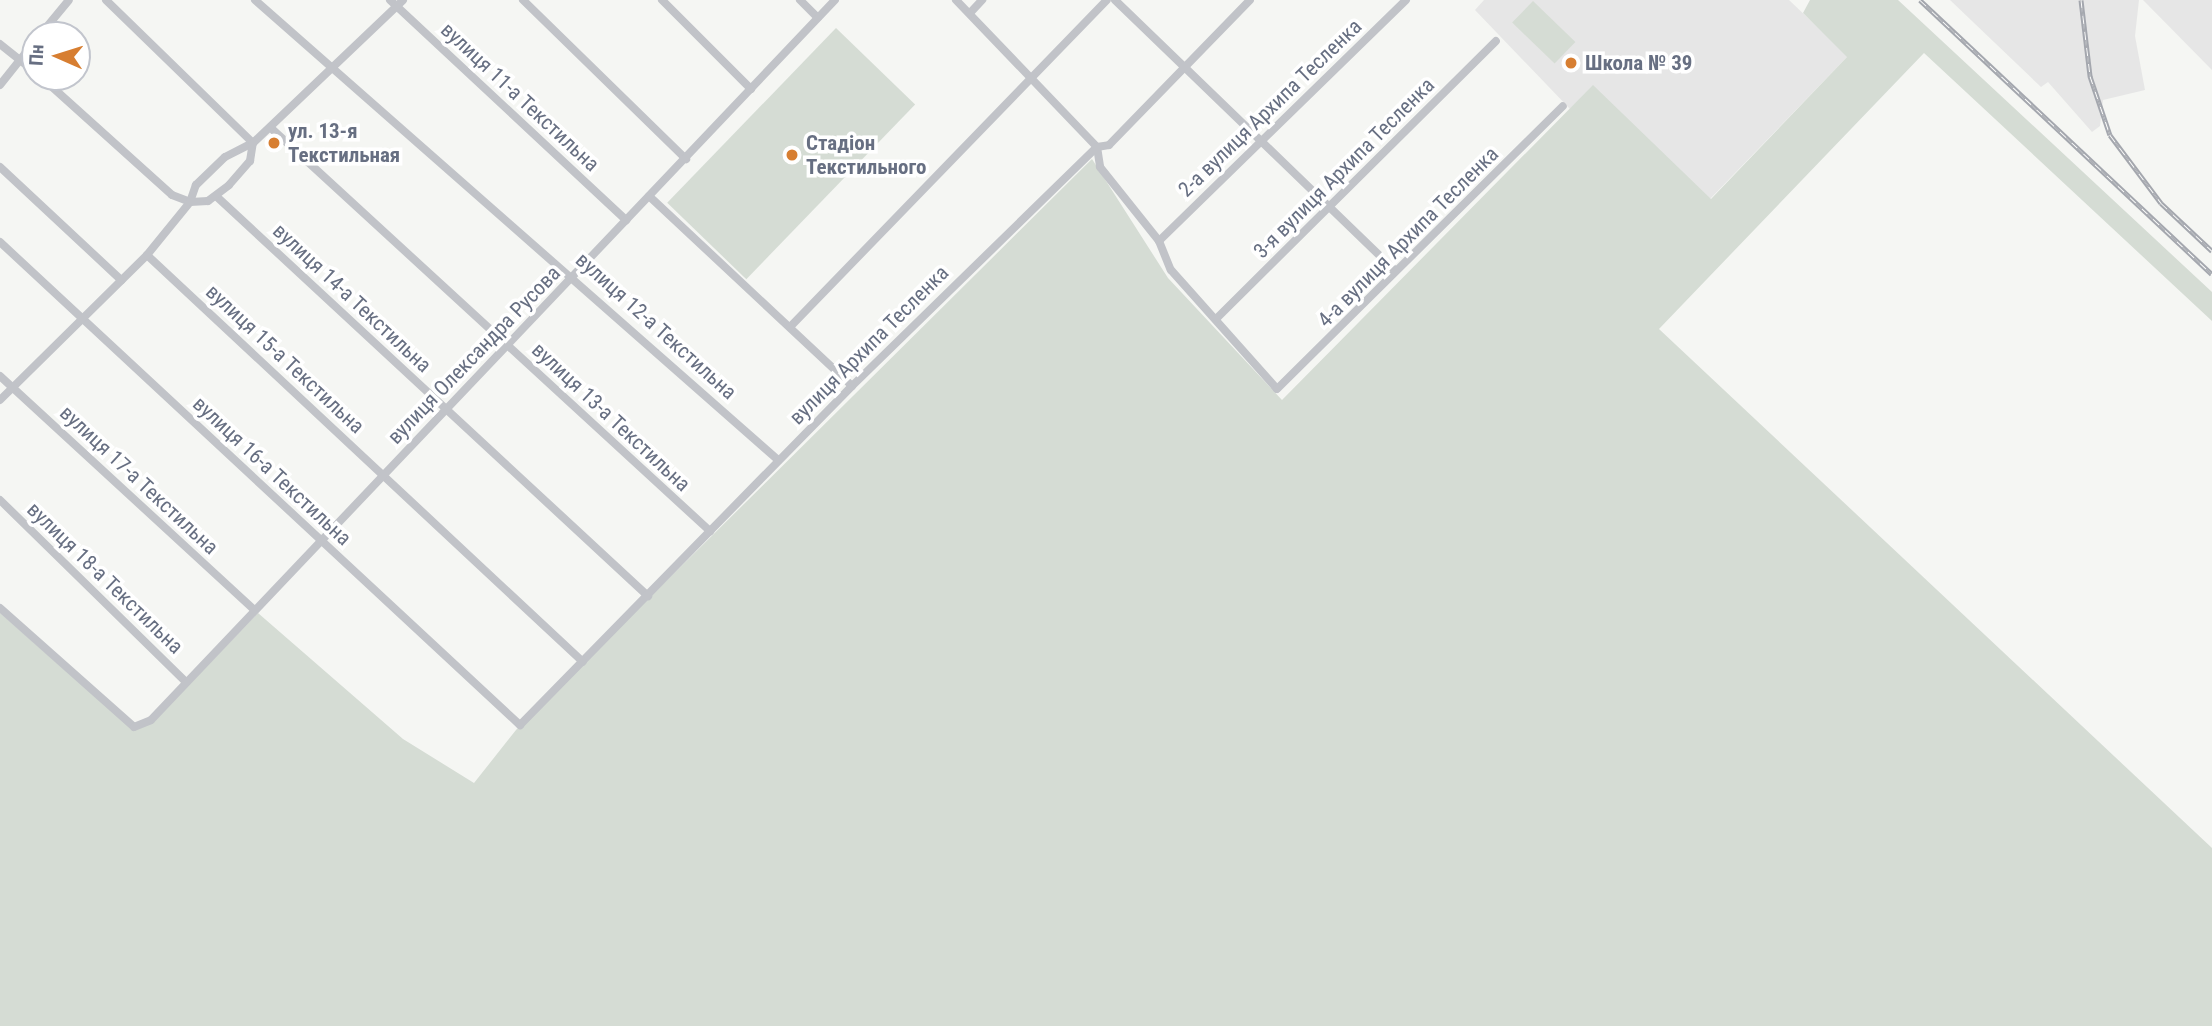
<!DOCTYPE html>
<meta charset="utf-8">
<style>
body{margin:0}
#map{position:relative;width:2212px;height:1026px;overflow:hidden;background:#f5f6f3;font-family:"Roboto Condensed",sans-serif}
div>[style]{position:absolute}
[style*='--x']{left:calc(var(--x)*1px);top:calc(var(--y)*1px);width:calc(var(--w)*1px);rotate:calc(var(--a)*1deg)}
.built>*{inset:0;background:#e6e6e6}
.green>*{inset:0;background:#d5dcd4;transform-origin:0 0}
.street>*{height:8px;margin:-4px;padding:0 4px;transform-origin:4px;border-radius:4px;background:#c1c3c8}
.rail>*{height:5px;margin-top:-2.5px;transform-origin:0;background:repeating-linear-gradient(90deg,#fff 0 8px,#a4a7ae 0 16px);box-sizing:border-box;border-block:2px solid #a4a7ae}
.dots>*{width:19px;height:19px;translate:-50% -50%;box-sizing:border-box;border:4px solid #fff;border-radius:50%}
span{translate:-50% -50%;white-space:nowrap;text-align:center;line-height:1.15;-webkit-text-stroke:7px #fff;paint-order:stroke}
.poi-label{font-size:21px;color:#676f82;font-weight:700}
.left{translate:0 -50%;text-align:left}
.street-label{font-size:21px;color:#676f82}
.north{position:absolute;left:21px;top:21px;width:70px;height:70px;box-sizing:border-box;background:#fff;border:2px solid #c2c5cd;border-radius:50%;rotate:273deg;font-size:19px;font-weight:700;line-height:28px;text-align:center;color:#676f82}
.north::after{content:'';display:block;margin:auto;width:24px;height:32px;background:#d77e31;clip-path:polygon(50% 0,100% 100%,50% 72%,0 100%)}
</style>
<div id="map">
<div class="built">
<i style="clip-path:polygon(1484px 0,1789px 0,1848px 56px,1710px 199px,1593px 86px,1570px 109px,1475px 10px)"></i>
<i style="clip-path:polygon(1950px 0,2139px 0,2135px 36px,2145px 90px,2103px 100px,2100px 126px,2092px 132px,2048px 82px,2041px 87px)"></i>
<i style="clip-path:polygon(2143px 0,2212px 0,2212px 70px)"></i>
</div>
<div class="green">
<i style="clip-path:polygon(1810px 0,1898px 0,2212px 292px,2212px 321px,1924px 53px,1659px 329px,2212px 848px,2212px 1026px,0 1026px,0 613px,133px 730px,157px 718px,258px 613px,403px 739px,474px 783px,516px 730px,1092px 159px,1168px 278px,1282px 400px,1593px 85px,1711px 199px,1847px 57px,1803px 13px)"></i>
<i style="left:1533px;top:1px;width:59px;height:30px;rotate:44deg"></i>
<i style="left:836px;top:28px;width:110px;height:243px;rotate:44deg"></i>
</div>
<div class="street">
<i style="--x:255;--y:0;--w:697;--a:41.33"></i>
<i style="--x:390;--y:0;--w:323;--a:43"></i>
<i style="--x:523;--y:0;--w:228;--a:44.3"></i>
<i style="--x:662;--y:0;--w:126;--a:45"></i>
<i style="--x:800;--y:0;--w:25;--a:45"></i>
<i style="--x:956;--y:0;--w:204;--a:46.2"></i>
<i style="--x:1097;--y:147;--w:20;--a:81"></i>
<i style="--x:1100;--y:167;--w:95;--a:51.4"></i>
<i style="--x:1159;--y:241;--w:31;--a:68"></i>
<i style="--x:1171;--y:270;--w:159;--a:48.3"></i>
<i style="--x:1277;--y:389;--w:402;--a:-44.7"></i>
<i style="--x:1115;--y:0;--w:390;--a:44"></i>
<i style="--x:970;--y:13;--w:18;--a:-47"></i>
<i style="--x:40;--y:35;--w:45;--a:-50.4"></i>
<i style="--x:0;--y:44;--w:45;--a:38.7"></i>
<i style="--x:41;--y:77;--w:176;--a:42"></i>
<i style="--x:172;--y:195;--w:19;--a:21"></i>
<i style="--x:190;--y:202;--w:18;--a:-71"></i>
<i style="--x:196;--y:185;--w:40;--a:-44"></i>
<i style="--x:225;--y:157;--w:31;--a:-27"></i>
<i style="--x:253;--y:143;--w:205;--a:-135.8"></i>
<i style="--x:0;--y:85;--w:56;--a:-51.5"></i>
<i style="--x:272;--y:129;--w:595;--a:42.55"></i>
<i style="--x:0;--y:167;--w:166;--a:43"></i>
<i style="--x:216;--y:196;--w:589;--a:42.8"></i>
<i style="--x:649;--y:196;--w:278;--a:43.1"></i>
<i style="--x:1159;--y:241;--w:345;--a:-44.3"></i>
<i style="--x:0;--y:242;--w:710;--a:42.89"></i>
<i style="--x:520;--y:725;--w:474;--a:-45.6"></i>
<i style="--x:852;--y:386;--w:342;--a:-44.3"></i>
<i style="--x:1097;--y:147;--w:12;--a:-9"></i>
<i style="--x:1109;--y:145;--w:202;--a:-45.8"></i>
<i style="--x:147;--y:255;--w:596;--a:43.03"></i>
<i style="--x:1217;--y:318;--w:393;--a:-44.8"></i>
<i style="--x:790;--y:327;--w:455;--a:-45.9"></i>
<i style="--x:0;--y:376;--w:344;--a:42.6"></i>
<i style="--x:0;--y:400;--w:206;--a:-44.6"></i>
<i style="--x:147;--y:255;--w:68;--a:-50.9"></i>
<i style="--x:190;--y:202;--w:18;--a:-3"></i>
<i style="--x:208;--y:201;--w:26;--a:-37"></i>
<i style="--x:229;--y:185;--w:32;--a:-49"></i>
<i style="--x:250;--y:161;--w:18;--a:-81"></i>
<i style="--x:253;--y:143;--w:207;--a:-43.6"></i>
<i style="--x:0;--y:500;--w:259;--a:44.4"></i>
<i style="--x:0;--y:608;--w:179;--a:41.6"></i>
<i style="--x:134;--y:727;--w:18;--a:-22"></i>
<i style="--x:151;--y:720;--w:993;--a:-46.47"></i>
</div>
<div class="rail">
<i style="--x:1920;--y:0;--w:400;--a:43.2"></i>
<i style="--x:2081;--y:0;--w:77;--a:83.2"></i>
<i style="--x:2090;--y:76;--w:62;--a:71.3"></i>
<i style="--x:2110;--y:135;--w:85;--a:53.1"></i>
<i style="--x:2161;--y:203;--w:70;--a:43.3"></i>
</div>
<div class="dots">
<i style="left:1571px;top:63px;background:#d77e31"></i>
<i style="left:274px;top:143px;background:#d77e31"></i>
<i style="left:792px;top:155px;background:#d77e31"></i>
</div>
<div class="poi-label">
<span class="left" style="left:1585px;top:63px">Школа № 39</span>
<span class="left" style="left:288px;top:143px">ул. 13-я<br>Текстильная</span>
<span class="left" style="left:806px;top:155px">Стадіон<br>Текстильного</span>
</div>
<div class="street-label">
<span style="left:520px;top:97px;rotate:43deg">вулиця 11-а Текстильна</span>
<span style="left:1270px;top:108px;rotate:-44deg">2-а вулиця Архипа Тесленка</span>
<span style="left:1344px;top:168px;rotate:-45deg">3-я вулиця Архипа Тесленка</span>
<span style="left:1408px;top:237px;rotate:-45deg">4-а вулиця Архипа Тесленка</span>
<span style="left:352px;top:298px;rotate:43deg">вулиця 14-а Текстильна</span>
<span style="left:656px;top:326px;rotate:42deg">вулиця 12-а Текстильна</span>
<span style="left:869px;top:345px;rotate:-45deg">вулиця Архипа Тесленка</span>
<span style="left:474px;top:355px;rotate:-46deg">вулиця Олександра Русова</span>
<span style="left:285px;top:359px;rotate:43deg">вулиця 15-а Текстильна</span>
<span style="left:611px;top:417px;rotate:43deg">вулиця 13-а Текстильна</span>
<span style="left:272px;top:471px;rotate:43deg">вулиця 16-а Текстильна</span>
<span style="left:139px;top:480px;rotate:43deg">вулиця 17-а Текстильна</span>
<span style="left:105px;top:578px;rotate:44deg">вулиця 18-а Текстильна</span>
</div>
<div class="north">Пн</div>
</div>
